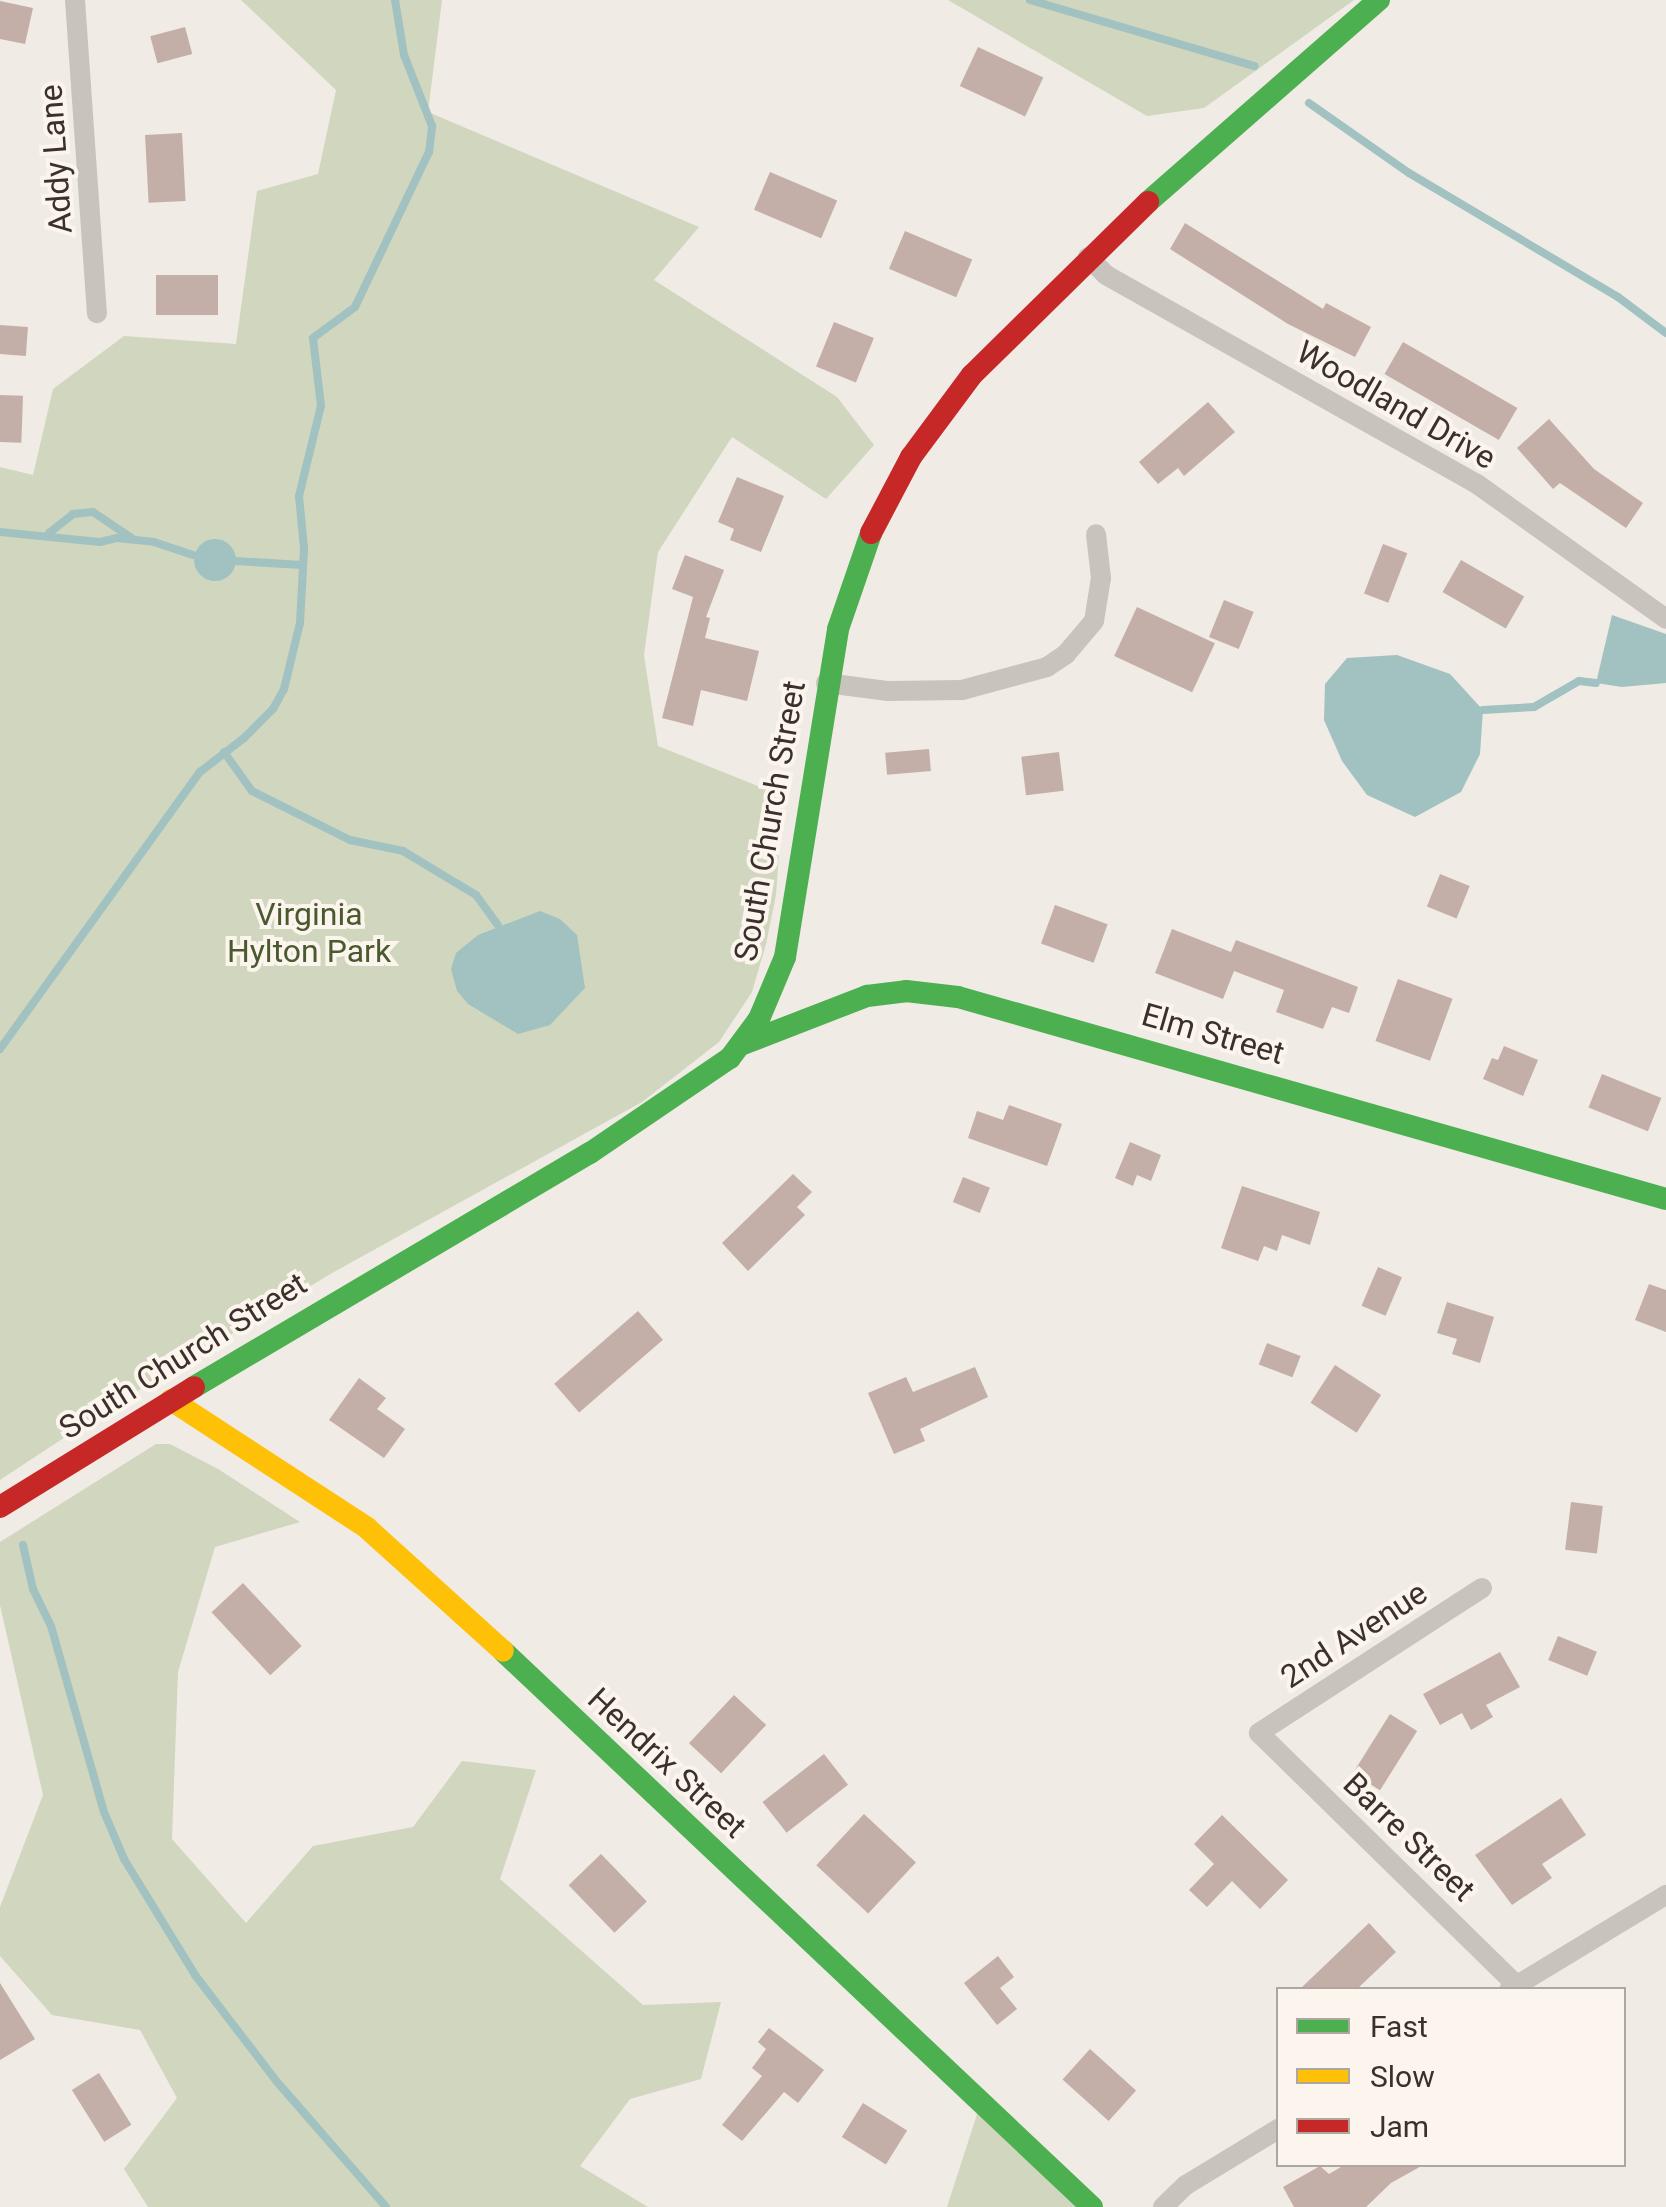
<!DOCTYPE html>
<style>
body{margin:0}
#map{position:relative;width:1666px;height:2207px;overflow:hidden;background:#f0ebe5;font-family:Roboto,sans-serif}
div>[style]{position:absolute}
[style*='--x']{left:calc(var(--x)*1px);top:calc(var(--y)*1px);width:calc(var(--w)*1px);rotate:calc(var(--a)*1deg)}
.green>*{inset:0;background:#d1d6bf}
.water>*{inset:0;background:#a1c2c1}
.round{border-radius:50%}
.stream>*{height:8px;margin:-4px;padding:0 4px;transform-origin:4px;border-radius:4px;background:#a1c2c1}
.building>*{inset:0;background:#c3afa7;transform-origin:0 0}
.street>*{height:20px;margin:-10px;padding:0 10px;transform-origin:10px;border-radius:10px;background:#c9c3be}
.fast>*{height:22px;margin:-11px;padding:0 11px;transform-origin:11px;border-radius:11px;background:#4caf50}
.slow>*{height:22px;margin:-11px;padding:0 11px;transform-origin:11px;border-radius:11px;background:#ffc107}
.jam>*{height:22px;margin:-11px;padding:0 11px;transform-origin:11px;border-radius:11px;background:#c62828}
span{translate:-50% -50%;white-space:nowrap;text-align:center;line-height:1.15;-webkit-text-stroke:8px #fbf5ee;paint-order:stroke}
.street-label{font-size:32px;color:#3b302b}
.park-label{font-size:32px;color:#4a5a2e}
.legend{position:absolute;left:1276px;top:1987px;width:350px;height:180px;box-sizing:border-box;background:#fbf5ee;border:2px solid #aea6a0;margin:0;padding:12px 18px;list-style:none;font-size:30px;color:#3b302b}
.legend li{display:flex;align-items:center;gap:20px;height:50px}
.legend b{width:50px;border:2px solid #aea6a0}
</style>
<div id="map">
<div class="green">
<i style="clip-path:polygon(241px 0,442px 0,428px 112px,699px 227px,654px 280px,837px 397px,874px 445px,826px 499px,732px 437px,658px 552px,644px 655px,658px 746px,783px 796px,776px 895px,766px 944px,752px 992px,719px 1042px,642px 1102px,332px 1273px,106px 1410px,0 1480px,0 467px,33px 475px,53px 389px,124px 336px,236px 344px,257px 191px,318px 174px,336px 90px)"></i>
<i style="clip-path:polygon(948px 0,1354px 0,1204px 108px,1147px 116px)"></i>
<i style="clip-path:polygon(156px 1444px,170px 1444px,218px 1469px,300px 1522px,215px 1547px,178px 1672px,172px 1839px,246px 1923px,313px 1846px,413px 1827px,462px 1761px,536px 1770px,500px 1879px,643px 2005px,721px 2002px,701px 2079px,630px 2099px,580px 2166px,648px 2207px,148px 2207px,124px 2169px,177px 2098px,140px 2030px,52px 2015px,0 1956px,0 1907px,43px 1795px,0 1605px,0 1542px)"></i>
<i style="clip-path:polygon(981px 2102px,1092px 2207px,947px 2207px)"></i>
</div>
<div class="water">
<i class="round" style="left:194px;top:539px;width:42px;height:42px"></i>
<i style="clip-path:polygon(1612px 615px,1666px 634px,1666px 683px,1622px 687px,1596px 683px)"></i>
<i style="clip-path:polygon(1397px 655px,1450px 674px,1483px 710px,1480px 754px,1461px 792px,1415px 817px,1367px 795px,1342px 761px,1324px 720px,1325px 684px,1347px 658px)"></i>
<i style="clip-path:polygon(540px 911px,560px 919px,577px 935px,585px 988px,550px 1025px,518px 1034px,468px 1004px,457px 991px,451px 969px,456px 953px,478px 935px)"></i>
</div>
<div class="stream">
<i style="--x:1030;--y:0;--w:234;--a:16.4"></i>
<i style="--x:1309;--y:103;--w:122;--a:35"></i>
<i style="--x:1409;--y:173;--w:243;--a:30.7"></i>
<i style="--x:1618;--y:297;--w:60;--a:36.9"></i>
<i style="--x:0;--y:532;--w:100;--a:5.7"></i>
<i style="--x:100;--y:542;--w:17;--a:-13"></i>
<i style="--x:117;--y:538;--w:37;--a:6"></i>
<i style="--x:154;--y:542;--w:41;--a:18.4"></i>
<i style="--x:49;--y:533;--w:31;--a:-38"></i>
<i style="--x:73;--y:514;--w:20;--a:-6"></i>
<i style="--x:93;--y:512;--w:48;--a:34"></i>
<i style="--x:235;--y:561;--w:67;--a:3.4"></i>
<i style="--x:1483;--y:710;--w:51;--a:-3.4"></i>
<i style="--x:1534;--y:707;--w:52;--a:-30"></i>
<i style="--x:1579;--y:681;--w:17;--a:7"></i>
<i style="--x:224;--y:752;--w:48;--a:54.3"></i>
<i style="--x:252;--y:791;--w:110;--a:26.6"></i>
<i style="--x:350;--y:840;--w:54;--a:11.7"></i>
<i style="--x:403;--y:851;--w:85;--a:31.1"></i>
<i style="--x:476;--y:895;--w:37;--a:54"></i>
<i style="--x:0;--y:1049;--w:342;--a:-54.2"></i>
<i style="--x:200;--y:772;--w:56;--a:-37.7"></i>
<i style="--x:244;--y:738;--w:41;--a:-45"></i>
<i style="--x:273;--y:709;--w:23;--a:-61"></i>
<i style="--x:284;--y:689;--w:68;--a:-76.4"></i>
<i style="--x:300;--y:623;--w:75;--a:-86.9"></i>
<i style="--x:304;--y:548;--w:52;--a:-95.5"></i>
<i style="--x:299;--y:496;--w:93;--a:-76.3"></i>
<i style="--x:321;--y:406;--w:68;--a:-96.7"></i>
<i style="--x:313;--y:338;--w:52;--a:-36.4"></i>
<i style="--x:355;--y:307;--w:172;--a:-64.5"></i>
<i style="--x:429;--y:152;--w:26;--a:-83"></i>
<i style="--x:432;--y:126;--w:76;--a:-111.5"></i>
<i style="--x:404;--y:55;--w:56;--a:-99.3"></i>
<i style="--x:23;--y:1545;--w:45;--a:77.2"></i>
<i style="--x:33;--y:1589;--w:41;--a:64.1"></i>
<i style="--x:51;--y:1626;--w:193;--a:74.1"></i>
<i style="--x:104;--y:1812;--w:51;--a:66.9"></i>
<i style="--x:124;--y:1859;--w:136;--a:58.5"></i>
<i style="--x:195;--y:1975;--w:136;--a:52.5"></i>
<i style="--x:278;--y:2083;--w:164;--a:48.9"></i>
</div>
<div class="building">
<i style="clip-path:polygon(0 1px,33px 8px,25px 44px,0 39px)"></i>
<i style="left:185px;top:27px;width:28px;height:36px;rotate:75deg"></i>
<i style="left:978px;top:47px;width:72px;height:43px;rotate:25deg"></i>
<i style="left:182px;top:133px;width:68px;height:37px;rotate:87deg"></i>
<i style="left:770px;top:172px;width:73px;height:41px;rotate:23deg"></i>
<i style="clip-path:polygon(1185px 223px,1323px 309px,1326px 303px,1371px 327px,1355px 357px,1288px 324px,1170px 249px)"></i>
<i style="left:905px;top:231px;width:73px;height:41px;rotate:23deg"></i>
<i style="left:218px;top:275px;width:40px;height:62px;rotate:90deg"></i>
<i style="left:834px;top:322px;width:43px;height:48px;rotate:22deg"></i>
<i style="left:0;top:325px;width:28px;height:29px;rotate:4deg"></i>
<i style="left:1403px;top:342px;width:132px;height:37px;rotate:30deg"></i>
<i style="left:0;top:395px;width:23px;height:47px;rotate:2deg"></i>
<i style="clip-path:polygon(1208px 402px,1235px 432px,1184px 476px,1178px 468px,1158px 484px,1139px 462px)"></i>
<i style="clip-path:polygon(1549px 419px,1594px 469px,1643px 503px,1626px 528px,1560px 483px,1553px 489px,1517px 448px)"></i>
<i style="clip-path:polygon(737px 477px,784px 496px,761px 552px,730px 540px,734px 529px,718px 522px)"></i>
<i style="left:1383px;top:544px;width:26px;height:53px;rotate:21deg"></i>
<i style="clip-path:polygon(685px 555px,724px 570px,706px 617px,710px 618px,705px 638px,759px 651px,747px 701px,701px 690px,693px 726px,662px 718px,693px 597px,672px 589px)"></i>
<i style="left:1461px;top:560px;width:73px;height:37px;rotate:30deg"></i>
<i style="left:1224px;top:600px;width:32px;height:40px;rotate:22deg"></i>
<i style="left:1137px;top:607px;width:86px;height:54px;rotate:25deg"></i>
<i style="left:929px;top:749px;width:22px;height:44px;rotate:85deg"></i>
<i style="left:1059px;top:752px;width:39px;height:38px;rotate:83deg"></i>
<i style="left:1440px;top:874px;width:32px;height:35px;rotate:22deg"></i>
<i style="left:1055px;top:905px;width:56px;height:41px;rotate:20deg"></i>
<i style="clip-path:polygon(1172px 929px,1231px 952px,1236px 940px,1358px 987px,1349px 1013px,1332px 1007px,1323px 1029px,1276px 1012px,1284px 990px,1234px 971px,1223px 999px,1155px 973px)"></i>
<i style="left:1398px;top:979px;width:58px;height:66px;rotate:20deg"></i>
<i style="clip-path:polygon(1504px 1046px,1538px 1060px,1523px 1096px,1483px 1079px,1492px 1058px,1498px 1060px)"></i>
<i style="left:1602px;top:1074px;width:64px;height:36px;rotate:22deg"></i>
<i style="clip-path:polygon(1009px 1105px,1062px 1124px,1047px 1166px,968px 1138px,977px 1111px,1003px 1120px)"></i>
<i style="clip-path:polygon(1130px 1142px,1161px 1155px,1151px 1181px,1137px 1175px,1133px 1186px,1115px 1178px)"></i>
<i style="clip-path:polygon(793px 1174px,812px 1192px,797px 1207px,805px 1215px,748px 1271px,722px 1243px)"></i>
<i style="left:963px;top:1177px;width:29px;height:27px;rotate:22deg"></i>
<i style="clip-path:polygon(1242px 1186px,1320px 1212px,1310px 1245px,1282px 1235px,1277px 1251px,1264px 1246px,1258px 1261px,1221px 1248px)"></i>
<i style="left:1378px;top:1267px;width:26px;height:42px;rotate:23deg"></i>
<i style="clip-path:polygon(1649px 1284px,1666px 1290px,1666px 1332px,1635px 1320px)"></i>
<i style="clip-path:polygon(1447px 1302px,1494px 1317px,1480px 1363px,1452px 1354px,1457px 1339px,1437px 1333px)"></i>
<i style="left:638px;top:1311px;width:38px;height:111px;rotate:49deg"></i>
<i style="left:1267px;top:1343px;width:36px;height:23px;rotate:21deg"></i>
<i style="left:1335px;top:1365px;width:55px;height:45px;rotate:33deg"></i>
<i style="clip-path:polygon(975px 1367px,988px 1397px,920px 1429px,925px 1441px,894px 1454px,868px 1393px,906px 1377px,913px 1392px)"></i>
<i style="clip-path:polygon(359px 1378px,386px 1398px,377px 1409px,405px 1429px,384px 1458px,329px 1420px)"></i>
<i style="left:1571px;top:1502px;width:32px;height:48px;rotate:7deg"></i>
<i style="left:243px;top:1583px;width:86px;height:43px;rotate:47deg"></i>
<i style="left:1558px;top:1636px;width:42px;height:26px;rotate:22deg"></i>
<i style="clip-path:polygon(1500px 1652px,1520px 1687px,1486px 1705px,1493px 1717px,1471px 1730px,1462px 1713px,1440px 1725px,1423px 1694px)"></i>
<i style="left:734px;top:1695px;width:44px;height:66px;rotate:43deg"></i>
<i style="left:1390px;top:1714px;width:32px;height:70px;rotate:32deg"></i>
<i style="left:824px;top:1754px;width:39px;height:78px;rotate:52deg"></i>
<i style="clip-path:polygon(1561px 1798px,1586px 1835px,1542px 1864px,1552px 1878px,1512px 1905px,1475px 1855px)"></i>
<i style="left:864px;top:1814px;width:71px;height:70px;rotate:43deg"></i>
<i style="clip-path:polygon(1222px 1815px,1288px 1880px,1260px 1909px,1232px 1881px,1207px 1907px,1189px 1890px,1214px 1864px,1194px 1844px)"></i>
<i style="left:601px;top:1854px;width:66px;height:45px;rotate:46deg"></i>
<i style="clip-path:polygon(1369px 1923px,1396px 1952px,1356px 1990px,1299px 1990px)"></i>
<i style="clip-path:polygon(998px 1956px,1014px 1977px,1000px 1988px,1017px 2009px,997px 2025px,964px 1983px)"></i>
<i style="clip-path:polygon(0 1983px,35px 2039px,0 2060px)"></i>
<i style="clip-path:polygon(769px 2028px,824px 2070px,798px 2103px,784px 2092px,742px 2141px,722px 2125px,762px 2076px,752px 2068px,766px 2049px,758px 2042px)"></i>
<i style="left:1090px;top:2049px;width:62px;height:41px;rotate:42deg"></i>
<i style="left:99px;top:2073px;width:61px;height:32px;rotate:58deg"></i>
<i style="left:863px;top:2103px;width:52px;height:40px;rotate:32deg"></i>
<i style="clip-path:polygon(1346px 2164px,1425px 2164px,1391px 2183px,1366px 2207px,1294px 2207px,1283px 2187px,1320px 2166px,1329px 2174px)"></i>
</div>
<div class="street">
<i style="--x:75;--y:0;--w:314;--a:86"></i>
<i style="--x:1088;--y:257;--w:25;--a:45"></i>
<i style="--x:1106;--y:275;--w:426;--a:29.4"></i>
<i style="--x:1477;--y:484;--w:232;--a:35.5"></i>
<i style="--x:826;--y:683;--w:63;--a:7.4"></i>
<i style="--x:888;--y:691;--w:74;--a:-0.8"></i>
<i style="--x:962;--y:690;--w:88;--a:-15.1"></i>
<i style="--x:1047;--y:667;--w:23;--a:-34"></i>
<i style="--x:1066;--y:654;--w:43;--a:-49.7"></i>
<i style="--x:1094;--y:621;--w:44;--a:-80.8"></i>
<i style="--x:1101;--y:578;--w:44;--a:-96.5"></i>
<i style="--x:1482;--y:1588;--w:266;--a:147"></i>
<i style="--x:1259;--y:1733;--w:360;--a:44.4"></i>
<i style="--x:1509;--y:1990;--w:184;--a:-31.2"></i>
<i style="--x:1163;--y:2207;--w:32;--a:-44"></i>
<i style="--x:1186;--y:2185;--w:108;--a:-31.3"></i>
</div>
<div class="fast">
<i style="--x:1148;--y:202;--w:307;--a:-41.2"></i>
<i style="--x:743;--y:1044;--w:133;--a:-21.2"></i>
<i style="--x:867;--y:996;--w:39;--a:-7"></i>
<i style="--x:906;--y:991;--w:52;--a:6.6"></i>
<i style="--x:958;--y:997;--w:736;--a:15.92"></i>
<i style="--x:194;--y:1387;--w:460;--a:-30.6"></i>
<i style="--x:590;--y:1153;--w:169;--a:-34.2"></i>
<i style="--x:730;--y:1058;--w:49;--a:-53.4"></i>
<i style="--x:759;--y:1019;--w:67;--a:-67.2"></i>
<i style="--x:785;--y:957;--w:332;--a:-80.8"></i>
<i style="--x:838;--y:629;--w:102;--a:-71"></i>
<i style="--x:503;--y:1651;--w:810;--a:43.35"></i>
</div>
<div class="slow">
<i style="--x:171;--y:1400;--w:234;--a:33.1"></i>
<i style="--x:367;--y:1528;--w:183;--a:42.1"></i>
</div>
<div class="jam">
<i style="--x:871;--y:533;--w:86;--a:-62.2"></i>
<i style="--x:911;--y:457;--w:102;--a:-53.4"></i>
<i style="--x:972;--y:375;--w:247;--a:-44.5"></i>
<i style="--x:0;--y:1507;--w:228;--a:-31.7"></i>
</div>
<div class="street-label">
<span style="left:56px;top:159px;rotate:-94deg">Addy Lane</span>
<span style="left:1396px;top:405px;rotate:30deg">Woodland Drive</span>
<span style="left:770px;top:821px;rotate:-80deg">South Church Street</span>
<span style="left:1213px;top:1034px;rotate:16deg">Elm Street</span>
<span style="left:183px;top:1356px;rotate:-32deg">South Church Street</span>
<span style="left:1354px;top:1635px;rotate:-33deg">2nd Avenue</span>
<span style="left:667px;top:1763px;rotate:43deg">Hendrix Street</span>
<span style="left:1409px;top:1837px;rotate:44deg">Barre Street</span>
</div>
<div class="park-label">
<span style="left:309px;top:933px">Virginia<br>Hylton Park</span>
</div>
<ul class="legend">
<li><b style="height:12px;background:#4caf50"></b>Fast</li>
<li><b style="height:12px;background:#ffc107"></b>Slow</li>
<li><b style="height:12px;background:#c62828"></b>Jam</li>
</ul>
</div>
